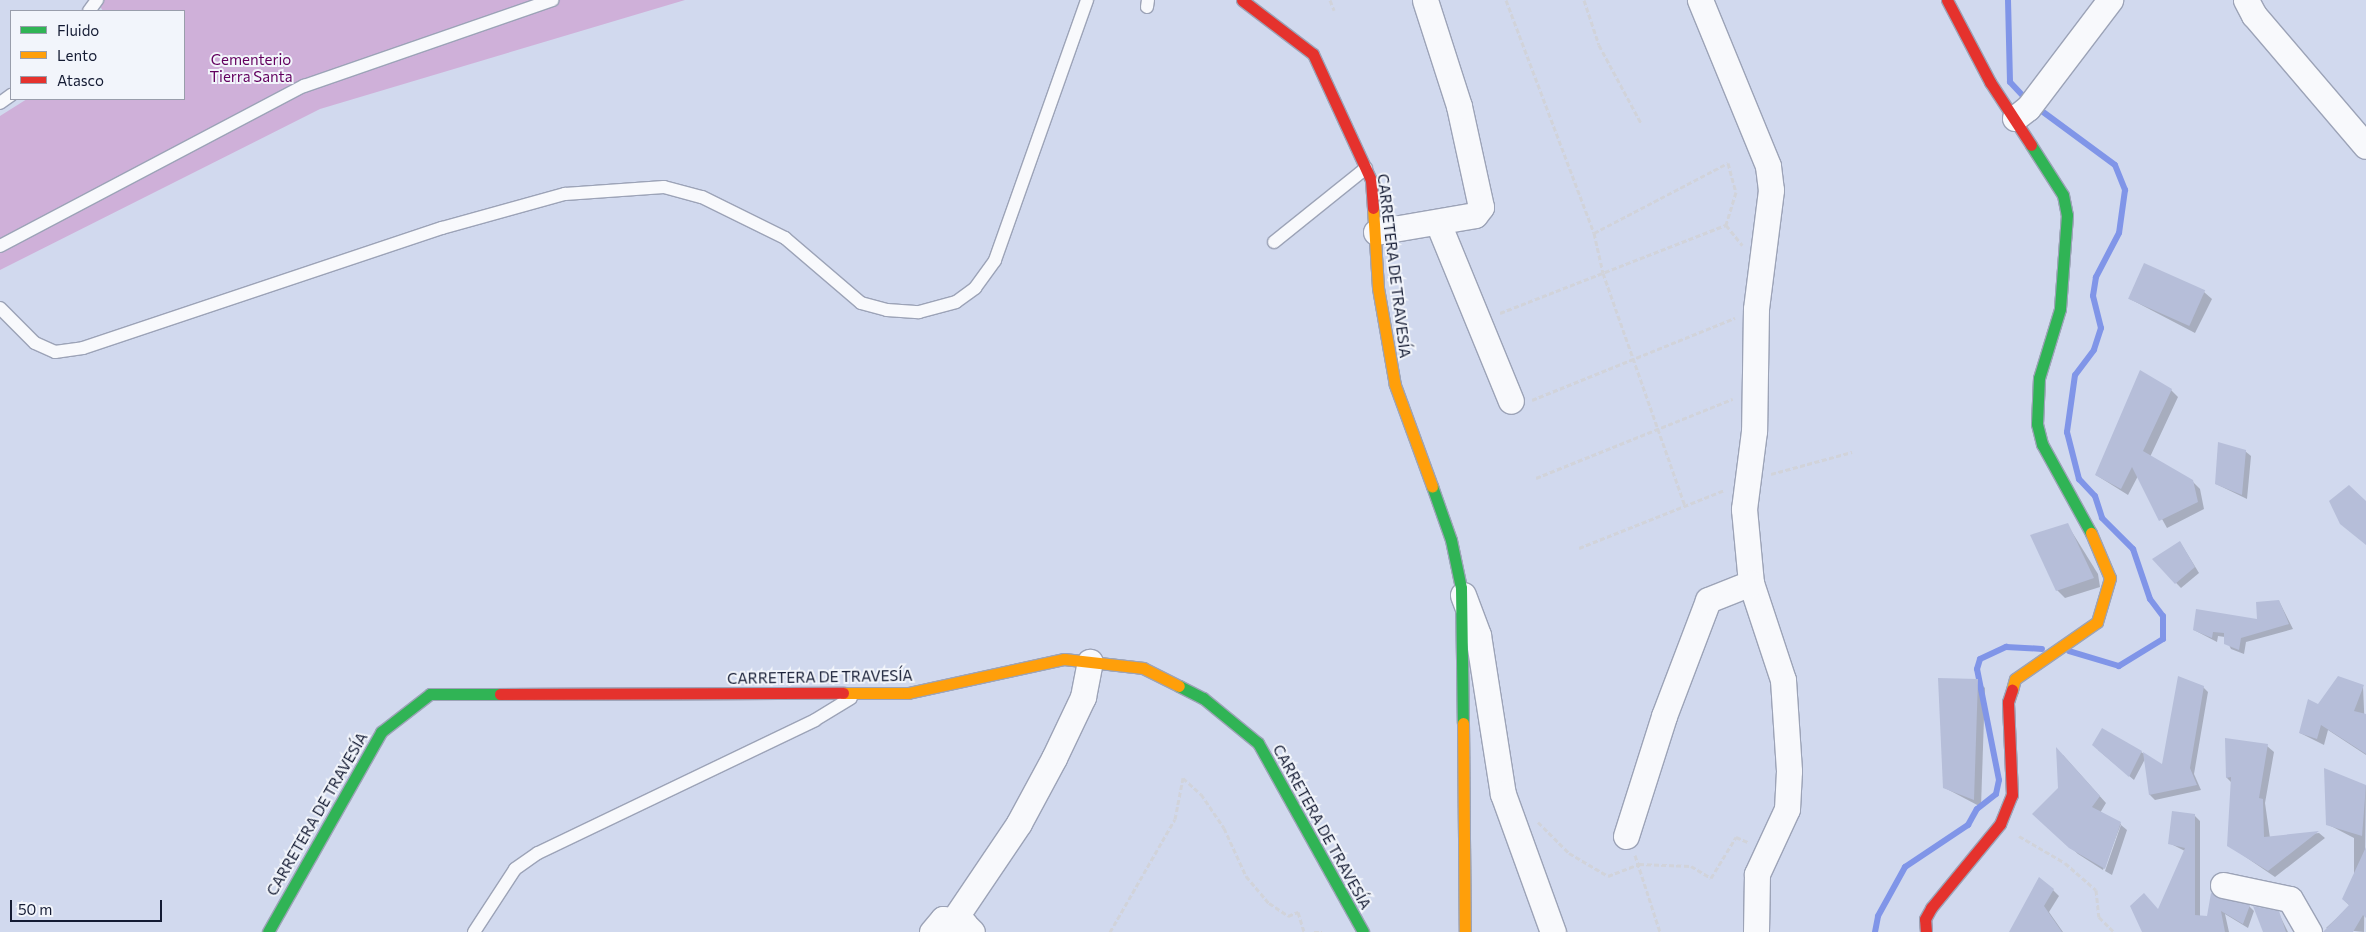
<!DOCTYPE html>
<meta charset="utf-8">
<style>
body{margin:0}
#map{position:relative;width:2366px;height:932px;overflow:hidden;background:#d1d9ee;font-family:Commissioner,sans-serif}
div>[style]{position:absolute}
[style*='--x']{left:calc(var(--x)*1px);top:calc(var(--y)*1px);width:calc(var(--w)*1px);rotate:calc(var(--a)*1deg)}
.green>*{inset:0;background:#cfb0d9}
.shadow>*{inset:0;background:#0003}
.stream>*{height:6px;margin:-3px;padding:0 3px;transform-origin:3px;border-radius:3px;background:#8095e8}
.building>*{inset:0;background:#b6bed9;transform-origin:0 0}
.path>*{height:3px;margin-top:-1.5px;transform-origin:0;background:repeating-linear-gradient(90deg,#d1d3da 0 5px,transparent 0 7.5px)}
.roads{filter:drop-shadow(1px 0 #9ca3b7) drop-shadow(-1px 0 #9ca3b7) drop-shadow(0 1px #9ca3b7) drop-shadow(0 -1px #9ca3b7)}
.lane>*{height:12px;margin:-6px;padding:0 6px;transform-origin:6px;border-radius:6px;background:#f8f9fc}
.street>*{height:25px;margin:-12.5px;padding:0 12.5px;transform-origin:12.5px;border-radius:12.5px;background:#f8f9fc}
.fast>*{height:11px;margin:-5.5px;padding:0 5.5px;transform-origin:5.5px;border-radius:5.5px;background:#30b455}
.slow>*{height:11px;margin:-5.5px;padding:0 5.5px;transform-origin:5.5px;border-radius:5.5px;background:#ff9f0a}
.jam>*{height:11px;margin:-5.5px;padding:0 5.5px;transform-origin:5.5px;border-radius:5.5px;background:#e5322d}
span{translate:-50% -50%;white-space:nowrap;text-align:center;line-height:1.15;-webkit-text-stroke:4px #f2f5fb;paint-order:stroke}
.park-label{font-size:15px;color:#63015f}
.street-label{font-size:15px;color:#141b33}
.legend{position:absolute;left:10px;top:10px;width:175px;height:90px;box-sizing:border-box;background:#f2f5fb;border:1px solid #999eab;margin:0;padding:6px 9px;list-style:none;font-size:15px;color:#141b33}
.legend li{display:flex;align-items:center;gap:10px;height:25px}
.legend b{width:25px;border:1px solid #999eab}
.scale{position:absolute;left:10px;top:900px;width:152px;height:22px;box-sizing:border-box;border:2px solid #141b33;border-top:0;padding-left:6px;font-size:15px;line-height:18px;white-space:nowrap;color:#141b33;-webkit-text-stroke:4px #f2f5fb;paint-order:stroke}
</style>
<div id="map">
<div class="green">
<i style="clip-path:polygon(96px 0,685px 0,320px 109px,0 270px,0 116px,27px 99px,184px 99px,184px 11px,103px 11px)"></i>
</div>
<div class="shadow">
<i style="clip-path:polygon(2204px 292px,2212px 299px,2195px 333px,2130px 299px)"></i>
<i style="clip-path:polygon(2171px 390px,2178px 397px,2150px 457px,2192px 481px,2200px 489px,2204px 509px,2167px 528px,2138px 476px,2128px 495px,2096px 475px)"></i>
<i style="clip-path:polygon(2245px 451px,2251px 456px,2247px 499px,2216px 484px)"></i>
<i style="clip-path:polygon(2067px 524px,2098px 574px,2100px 587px,2065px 598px,2057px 590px)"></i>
<i style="clip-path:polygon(2180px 542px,2199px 573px,2181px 588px,2154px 560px)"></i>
<i style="clip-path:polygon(2279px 601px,2293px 629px,2246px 642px,2244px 654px,2231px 649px,2225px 637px,2218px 636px,2217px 642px,2194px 630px,2259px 621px)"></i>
<i style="clip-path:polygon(1977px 680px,1985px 688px,1981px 807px,1945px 788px)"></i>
<i style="clip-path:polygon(2363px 686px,2366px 755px,2328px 730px,2324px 745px,2300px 733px,2319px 705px)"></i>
<i style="clip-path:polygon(2203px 687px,2208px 692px,2194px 774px,2201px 790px,2155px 800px,2150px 795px,2145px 759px,2134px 780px,2098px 750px,2141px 752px,2163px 766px)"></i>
<i style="clip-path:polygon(2227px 739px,2267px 746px,2274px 752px,2265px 803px,2270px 838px,2319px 833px,2325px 838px,2275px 877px,2228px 845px,2232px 783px,2227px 778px)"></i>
<i style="clip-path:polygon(2063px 755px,2106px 803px,2100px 813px,2121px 824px,2103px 870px,2078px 854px,2040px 820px,2060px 788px)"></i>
<i style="clip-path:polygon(2325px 770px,2366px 786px,2364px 932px,2326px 928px,2350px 906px,2343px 899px,2354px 876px,2354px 838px,2327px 824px)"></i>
<i style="clip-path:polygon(2195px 816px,2200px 821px,2200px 917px,2208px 917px,2212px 894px,2249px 906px,2254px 911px,2248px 928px,2225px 914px,2229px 932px,2150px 932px,2185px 851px,2169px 843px)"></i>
<i style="clip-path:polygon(2121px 825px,2127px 830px,2112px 875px,2105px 871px)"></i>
<i style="clip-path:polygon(2053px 890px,2059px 896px,2049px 912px,2063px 932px,2012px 932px)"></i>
<i style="clip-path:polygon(2278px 912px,2288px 932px,2264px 932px)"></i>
</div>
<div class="stream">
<i style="--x:2008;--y:0;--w:82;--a:88.6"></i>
<i style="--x:2010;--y:82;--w:25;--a:47"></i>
<i style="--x:2035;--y:106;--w:99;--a:36.4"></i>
<i style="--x:2115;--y:165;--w:27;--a:68"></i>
<i style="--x:2125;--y:190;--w:43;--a:97.9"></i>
<i style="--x:2119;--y:233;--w:50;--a:117.6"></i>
<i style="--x:2096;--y:277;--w:19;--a:99"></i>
<i style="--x:2093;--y:296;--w:33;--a:76"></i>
<i style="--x:2101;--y:328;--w:23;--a:108"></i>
<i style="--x:2094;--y:350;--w:31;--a:127"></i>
<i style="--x:2075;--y:375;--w:58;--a:98"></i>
<i style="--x:2067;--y:432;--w:49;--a:75.7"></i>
<i style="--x:2079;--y:479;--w:23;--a:47"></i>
<i style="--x:2095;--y:496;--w:23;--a:72"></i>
<i style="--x:2102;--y:518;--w:44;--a:45"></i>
<i style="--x:2133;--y:549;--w:53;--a:71.2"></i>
<i style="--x:2150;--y:599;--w:21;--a:53"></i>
<i style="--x:2163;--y:616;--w:23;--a:90"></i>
<i style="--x:2163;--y:639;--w:52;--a:148.5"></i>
<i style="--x:2119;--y:666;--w:52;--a:-163.3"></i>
<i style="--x:1875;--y:932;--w:16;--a:-79"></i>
<i style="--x:1878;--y:916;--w:56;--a:-61.1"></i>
<i style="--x:1905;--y:867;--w:76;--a:-33.7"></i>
<i style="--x:1968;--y:825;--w:18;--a:-61"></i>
<i style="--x:1977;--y:809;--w:24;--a:-38"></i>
<i style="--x:1996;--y:794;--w:14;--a:-78"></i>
<i style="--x:1999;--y:780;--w:113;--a:-101.2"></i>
<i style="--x:1977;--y:669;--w:10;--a:-73"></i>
<i style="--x:1980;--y:659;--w:29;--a:-25"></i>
<i style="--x:2006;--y:647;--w:36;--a:3"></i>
</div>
<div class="building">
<i style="left:2144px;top:263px;width:67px;height:39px;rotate:24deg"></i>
<i style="clip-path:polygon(2140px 370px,2172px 389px,2143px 451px,2193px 480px,2198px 502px,2159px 521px,2132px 467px,2121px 489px,2095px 475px)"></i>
<i style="clip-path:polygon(2218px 442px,2246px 450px,2242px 495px,2215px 484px)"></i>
<i style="clip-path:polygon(2349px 485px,2366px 501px,2366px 545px,2340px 524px,2329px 501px)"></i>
<i style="clip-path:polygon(2068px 523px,2094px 578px,2056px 591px,2030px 535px)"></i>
<i style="clip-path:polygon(2180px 541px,2195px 567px,2175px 584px,2152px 559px)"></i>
<i style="clip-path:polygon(2279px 600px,2289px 624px,2241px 638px,2239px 650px,2224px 644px,2224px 633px,2213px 632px,2212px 638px,2193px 630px,2196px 609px,2257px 619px,2256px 602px)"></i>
<i style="clip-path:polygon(2178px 676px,2204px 686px,2190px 768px,2197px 785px,2149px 795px,2143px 752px,2162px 764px)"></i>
<i style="clip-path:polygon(2338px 676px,2364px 685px,2354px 711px,2366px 714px,2366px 754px,2321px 725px,2317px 739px,2299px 733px,2308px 699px,2318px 704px)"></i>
<i style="clip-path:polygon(1938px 678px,1978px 679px,1974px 800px,1943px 788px)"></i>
<i style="clip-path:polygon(2102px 728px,2142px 751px,2129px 777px,2092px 745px)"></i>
<i style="clip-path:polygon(2225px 738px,2268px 744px,2259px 798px,2263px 799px,2264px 837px,2319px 831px,2268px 871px,2227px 846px,2231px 777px,2226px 778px)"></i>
<i style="clip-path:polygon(2056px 747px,2100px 796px,2092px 807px,2121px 822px,2105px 869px,2069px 848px,2032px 814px,2058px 788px)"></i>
<i style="clip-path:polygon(2324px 768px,2366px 785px,2362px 836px,2326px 825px)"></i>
<i style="clip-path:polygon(2172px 811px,2195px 814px,2195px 915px,2207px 916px,2211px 893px,2250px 905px,2243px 924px,2221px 911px,2225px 932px,2142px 932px,2130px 906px,2144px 893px,2158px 909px,2185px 848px,2168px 844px)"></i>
<i style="clip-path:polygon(2366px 847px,2366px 918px,2363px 915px,2353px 932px,2323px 932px,2349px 905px,2342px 899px)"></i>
<i style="clip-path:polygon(2039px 877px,2054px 889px,2044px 906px,2062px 932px,2009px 932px)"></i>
<i style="clip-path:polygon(2253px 906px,2279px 911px,2286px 932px,2263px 932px)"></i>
</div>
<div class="path">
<i style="--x:1330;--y:0;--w:11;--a:68"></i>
<i style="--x:1506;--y:0;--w:249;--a:69.3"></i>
<i style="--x:1594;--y:233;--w:41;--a:77.3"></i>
<i style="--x:1603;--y:273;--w:247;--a:70.6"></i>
<i style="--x:1584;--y:0;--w:47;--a:71.6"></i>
<i style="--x:1599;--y:45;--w:89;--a:61.7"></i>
<i style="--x:1594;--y:233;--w:151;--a:-27.6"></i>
<i style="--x:1728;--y:163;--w:30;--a:75"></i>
<i style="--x:1736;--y:192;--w:34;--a:107"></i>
<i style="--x:1500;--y:313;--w:243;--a:-21.3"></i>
<i style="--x:1726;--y:225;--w:26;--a:51"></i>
<i style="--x:1532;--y:400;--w:219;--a:-22"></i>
<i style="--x:1771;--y:474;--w:84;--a:-15.2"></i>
<i style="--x:1536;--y:478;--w:212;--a:-21.9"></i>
<i style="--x:1579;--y:548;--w:157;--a:-21.7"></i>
<i style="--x:1538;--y:822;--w:44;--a:45"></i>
<i style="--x:1569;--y:853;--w:45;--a:30.5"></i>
<i style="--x:1608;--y:876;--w:33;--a:-21"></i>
<i style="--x:1639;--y:864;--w:52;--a:2.2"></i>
<i style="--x:1691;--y:866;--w:23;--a:31"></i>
<i style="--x:1711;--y:878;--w:48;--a:-58.6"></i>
<i style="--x:1736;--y:837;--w:13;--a:23"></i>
<i style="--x:2019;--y:836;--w:53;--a:30.4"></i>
<i style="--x:2065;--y:863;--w:41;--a:41.1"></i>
<i style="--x:2096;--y:890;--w:27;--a:84"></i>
<i style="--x:2099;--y:917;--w:21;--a:45"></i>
<i style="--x:1635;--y:855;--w:81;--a:72"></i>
<i style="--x:1110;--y:932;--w:130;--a:-60.1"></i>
<i style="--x:1175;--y:819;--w:42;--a:-79"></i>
<i style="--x:1183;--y:778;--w:24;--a:42"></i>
<i style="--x:1201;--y:794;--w:41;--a:55.9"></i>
<i style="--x:1224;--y:828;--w:53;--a:65.4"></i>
<i style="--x:1246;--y:876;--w:35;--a:50"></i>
<i style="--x:1269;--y:903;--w:23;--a:34"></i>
<i style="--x:1288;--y:916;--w:11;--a:-22"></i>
<i style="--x:1298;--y:912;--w:21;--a:73"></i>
<i style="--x:1314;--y:932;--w:8;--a:0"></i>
</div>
<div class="roads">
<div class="lane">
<i style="--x:1147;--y:7;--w:7;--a:-82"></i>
<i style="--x:89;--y:11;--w:14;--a:-54"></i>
<i style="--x:0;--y:103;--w:14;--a:-36"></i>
<i style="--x:1274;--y:242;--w:118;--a:-38.8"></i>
<i style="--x:0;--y:246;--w:344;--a:-27.8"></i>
<i style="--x:304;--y:86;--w:263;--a:-19.1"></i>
<i style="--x:0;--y:308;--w:49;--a:45"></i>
<i style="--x:35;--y:343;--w:22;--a:24"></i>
<i style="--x:55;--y:352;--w:28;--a:-8"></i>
<i style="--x:83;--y:348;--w:379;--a:-18.5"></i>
<i style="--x:442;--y:228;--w:128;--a:-15.5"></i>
<i style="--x:565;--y:194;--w:99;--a:-4"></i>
<i style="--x:664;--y:187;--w:39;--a:15"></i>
<i style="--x:702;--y:197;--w:93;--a:26.3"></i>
<i style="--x:785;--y:238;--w:100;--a:40.5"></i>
<i style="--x:861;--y:303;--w:27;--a:15"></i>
<i style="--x:887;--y:310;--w:32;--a:4"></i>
<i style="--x:919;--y:312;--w:38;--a:-15"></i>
<i style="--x:956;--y:302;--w:24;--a:-36"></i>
<i style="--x:975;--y:288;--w:34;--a:-54"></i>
<i style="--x:995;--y:260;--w:276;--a:-70.5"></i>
<i style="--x:474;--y:932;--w:75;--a:-56.9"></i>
<i style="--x:515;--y:869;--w:28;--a:-35"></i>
<i style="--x:538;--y:853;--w:307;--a:-25.6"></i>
<i style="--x:815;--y:720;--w:42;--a:-31.4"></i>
</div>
<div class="street">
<i style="--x:1700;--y:0;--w:179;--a:67.7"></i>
<i style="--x:1768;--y:166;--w:24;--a:83"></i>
<i style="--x:1771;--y:190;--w:120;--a:97.2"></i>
<i style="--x:1756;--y:309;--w:122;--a:90.9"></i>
<i style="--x:1754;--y:431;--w:79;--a:97.3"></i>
<i style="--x:1744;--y:509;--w:74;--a:84.6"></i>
<i style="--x:1751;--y:583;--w:102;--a:71.7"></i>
<i style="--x:1783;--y:680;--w:91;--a:86.2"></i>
<i style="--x:1789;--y:771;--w:38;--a:93"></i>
<i style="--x:1787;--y:809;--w:72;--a:114.8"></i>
<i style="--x:1757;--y:874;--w:58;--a:91"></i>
<i style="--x:2246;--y:0;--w:17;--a:62"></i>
<i style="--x:2254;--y:15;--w:172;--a:49.5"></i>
<i style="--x:2015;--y:118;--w:16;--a:-38"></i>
<i style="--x:2028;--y:108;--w:136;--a:-52.8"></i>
<i style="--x:1438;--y:223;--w:192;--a:67.7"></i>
<i style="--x:1376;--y:232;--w:100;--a:-9.7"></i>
<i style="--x:1475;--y:215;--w:10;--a:-53"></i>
<i style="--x:1481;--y:207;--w:103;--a:-102.3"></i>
<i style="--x:1459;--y:106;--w:111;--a:-107.8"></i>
<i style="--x:1463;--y:595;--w:43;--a:69.4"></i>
<i style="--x:1478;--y:635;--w:161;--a:81.1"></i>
<i style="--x:1503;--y:794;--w:147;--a:70.1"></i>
<i style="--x:1626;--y:836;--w:126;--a:-72.4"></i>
<i style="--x:1664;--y:716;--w:124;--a:-69.2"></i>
<i style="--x:1708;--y:600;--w:46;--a:-21.6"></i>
<i style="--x:2223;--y:885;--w:68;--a:11.8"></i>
<i style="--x:2290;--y:899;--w:38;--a:60"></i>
<i style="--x:953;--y:921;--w:118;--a:-56"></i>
<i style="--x:1019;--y:823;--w:74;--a:-61.7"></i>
<i style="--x:1054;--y:758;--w:68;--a:-64.6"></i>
<i style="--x:1083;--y:697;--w:36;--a:-79"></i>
<i style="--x:932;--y:932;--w:17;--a:-50"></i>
<i style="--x:943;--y:919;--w:22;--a:13"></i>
<i style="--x:964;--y:924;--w:11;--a:45"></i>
</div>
<div class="fast">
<i style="--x:2031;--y:145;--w:59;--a:57.4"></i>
<i style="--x:2063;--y:195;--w:20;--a:79"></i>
<i style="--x:2067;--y:215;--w:94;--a:94.3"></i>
<i style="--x:2060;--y:309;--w:72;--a:106.9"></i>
<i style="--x:2039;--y:378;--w:46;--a:92.5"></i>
<i style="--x:2037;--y:424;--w:21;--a:76"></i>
<i style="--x:2042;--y:444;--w:102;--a:61.2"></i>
<i style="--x:1432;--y:486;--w:57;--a:70.6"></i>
<i style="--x:1451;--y:540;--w:49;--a:78.2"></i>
<i style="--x:1461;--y:588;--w:135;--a:89.2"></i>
<i style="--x:1179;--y:686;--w:27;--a:27"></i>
<i style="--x:1203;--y:698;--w:71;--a:39.3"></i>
<i style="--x:1258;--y:743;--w:216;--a:60.9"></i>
<i style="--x:268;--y:932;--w:230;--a:-60.5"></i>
<i style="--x:381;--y:732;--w:62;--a:-37.8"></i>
<i style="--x:430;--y:694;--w:70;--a:0"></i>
</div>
<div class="slow">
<i style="--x:1373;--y:208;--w:80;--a:86.4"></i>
<i style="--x:1378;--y:288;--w:98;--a:80.1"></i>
<i style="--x:1395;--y:385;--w:108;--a:69.9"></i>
<i style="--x:2012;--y:690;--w:11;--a:-75"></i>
<i style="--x:2015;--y:679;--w:100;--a:-34.8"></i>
<i style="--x:2097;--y:622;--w:46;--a:-73.5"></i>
<i style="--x:2110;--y:578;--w:49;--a:-112.9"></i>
<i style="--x:843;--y:693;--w:65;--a:0"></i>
<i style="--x:908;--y:693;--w:160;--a:-12.3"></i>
<i style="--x:1064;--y:659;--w:80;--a:6.5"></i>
<i style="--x:1143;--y:668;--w:40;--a:26.6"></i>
<i style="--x:1463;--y:723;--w:209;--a:89.5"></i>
</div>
<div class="jam">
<i style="--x:1242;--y:0;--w:89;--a:37.3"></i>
<i style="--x:1313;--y:54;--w:139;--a:65.3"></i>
<i style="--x:1371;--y:180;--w:28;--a:86"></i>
<i style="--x:1947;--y:0;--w:93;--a:62.3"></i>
<i style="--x:1990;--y:82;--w:75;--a:56.9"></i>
<i style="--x:500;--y:694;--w:343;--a:-0.2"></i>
<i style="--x:1926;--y:932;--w:13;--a:-94"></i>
<i style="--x:1925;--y:919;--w:13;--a:-61"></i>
<i style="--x:1931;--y:908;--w:109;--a:-50.6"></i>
<i style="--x:2000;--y:824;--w:31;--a:-68"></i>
<i style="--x:2012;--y:795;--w:93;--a:-92.5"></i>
<i style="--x:2008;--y:702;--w:13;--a:-72"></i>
</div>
</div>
<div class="park-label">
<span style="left:251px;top:68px">Cementerio<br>Tierra Santa</span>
</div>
<div class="street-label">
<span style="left:1394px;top:266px;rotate:83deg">CARRETERA DE TRAVESÍA</span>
<span style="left:820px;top:677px;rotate:-1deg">CARRETERA DE TRAVESÍA</span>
<span style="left:317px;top:814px;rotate:-60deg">CARRETERA DE TRAVESÍA</span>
<span style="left:1322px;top:827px;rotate:61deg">CARRETERA DE TRAVESÍA</span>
</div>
<ul class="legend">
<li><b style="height:6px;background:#30b455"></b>Fluido</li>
<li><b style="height:6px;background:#ff9f0a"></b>Lento</li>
<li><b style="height:6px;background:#e5322d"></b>Atasco</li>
</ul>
<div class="scale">50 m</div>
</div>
